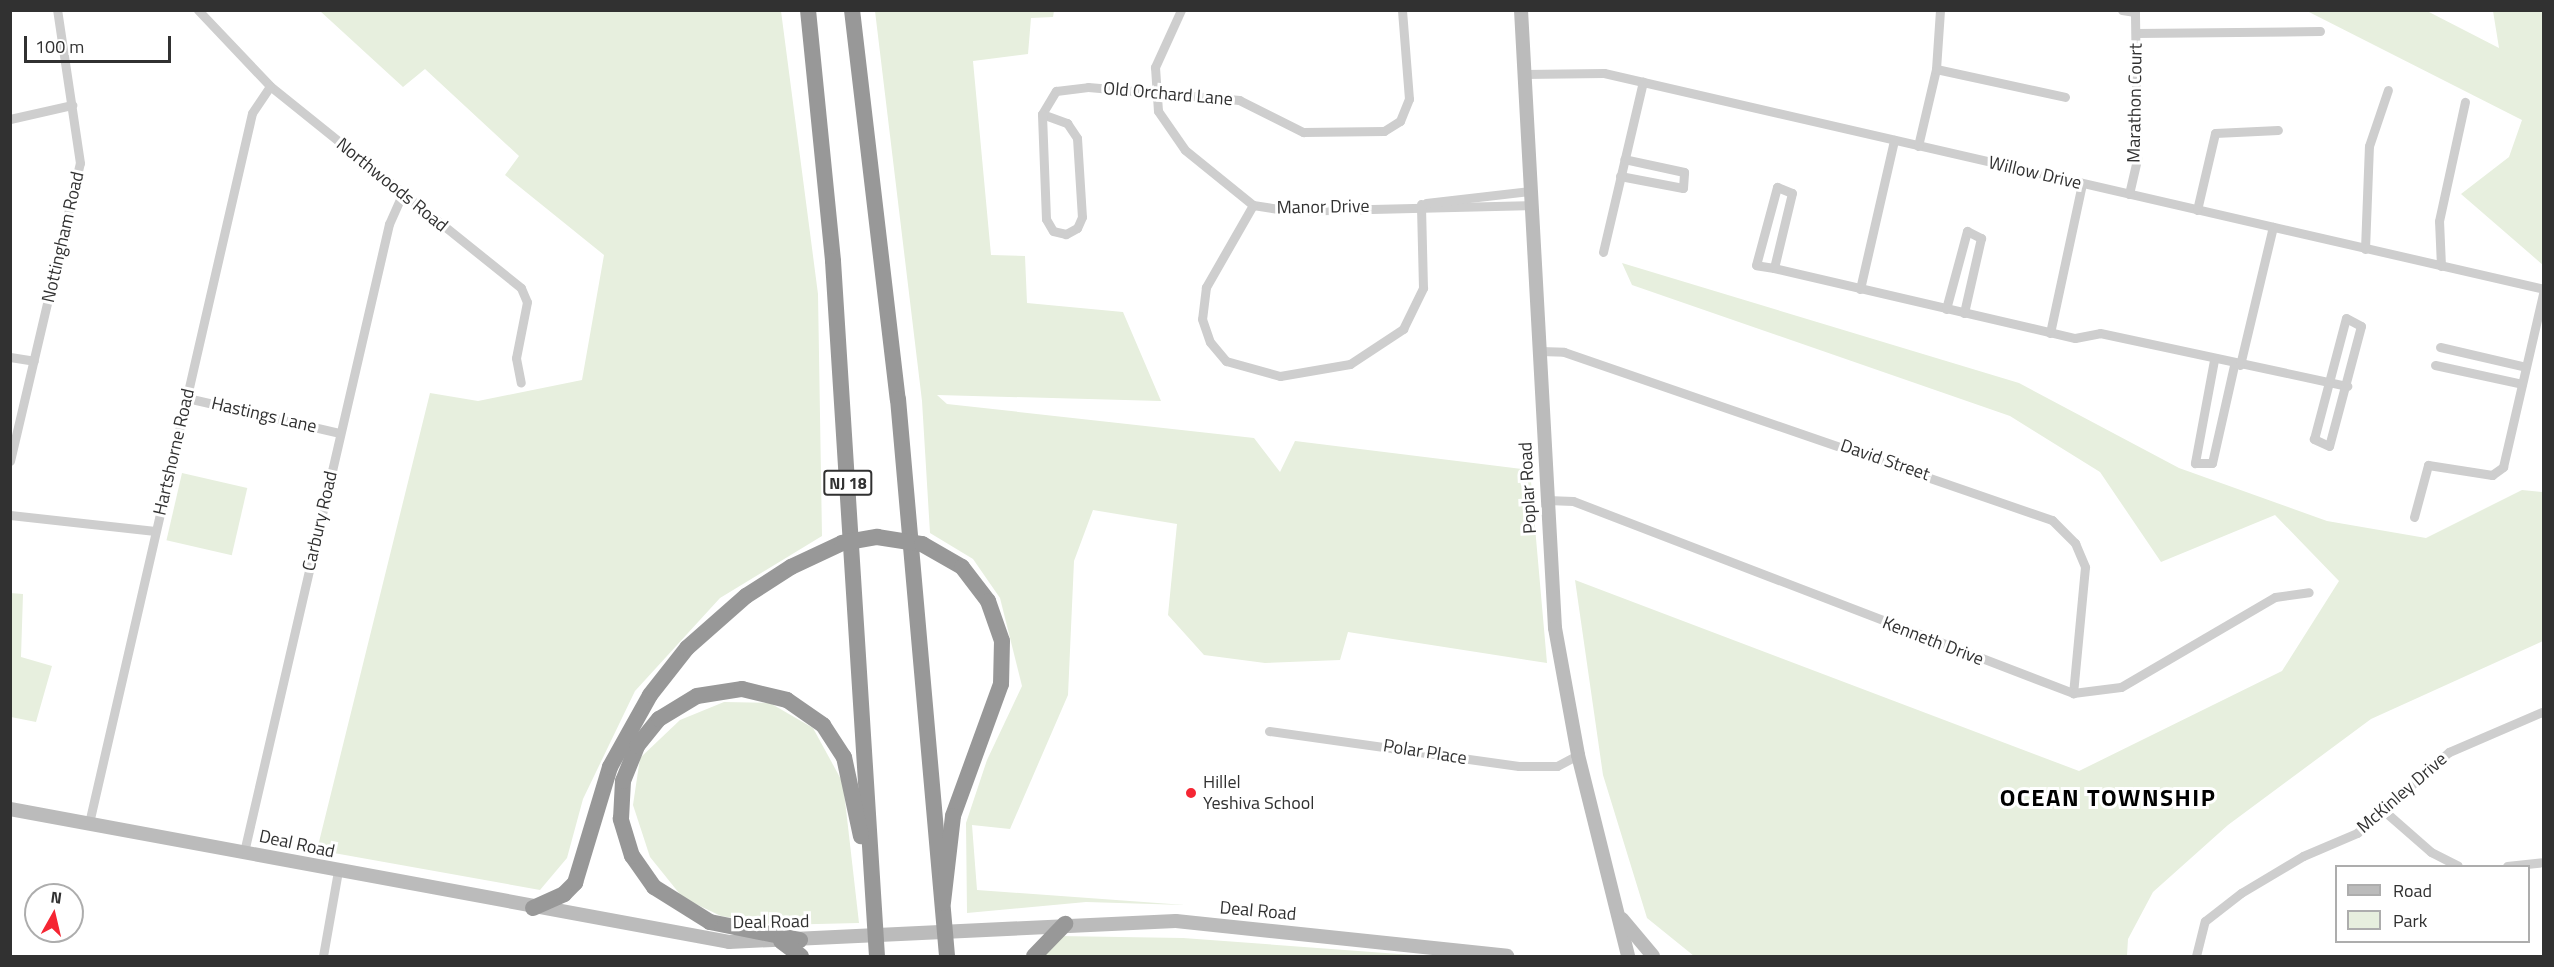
<!DOCTYPE html>
<style>
body{margin:0}
#map{position:relative;width:2554px;height:967px;overflow:hidden;background:#fff;font-family:"Titillium Web",sans-serif}
div>[style]{position:absolute}
[style*='--x']{left:calc(var(--x)*1px);top:calc(var(--y)*1px);width:calc(var(--w)*1px);rotate:calc(var(--a)*1deg)}
.green>*{inset:0;background:#e7efde;transform-origin:0 0}
.street>*{height:9px;margin:-4.5px;padding:0 4.5px;transform-origin:4.5px;border-radius:4.5px;background:#cecece}
.secondary>*{height:14px;margin:-7px;padding:0 7px;transform-origin:7px;border-radius:7px;background:#bbb}
.highway>*{height:16px;margin:-8px;padding:0 8px;transform-origin:8px;border-radius:8px;background:#989898}
.dots>*{width:16px;height:16px;translate:-50% -50%;box-sizing:border-box;border:3px solid #fff;border-radius:50%}
span{translate:-50% -50%;white-space:nowrap;text-align:center;line-height:1.15;-webkit-text-stroke:6px #fff;paint-order:stroke}
.shield-label span{padding:2px 4px;background:#fff;border:2px solid;border-radius:4px;-webkit-text-stroke-width:0}
.shield-label{font-size:16px;color:#313131;font-weight:700}
.street-label{font-size:18px;color:#313131}
.poi-label{font-size:18px;color:#313131}
.left{translate:0 -50%;text-align:left}
.district-label{font-size:24px;color:#000;font-weight:700;letter-spacing:1.5px}
.frame{position:absolute;inset:0;border:12px solid #313131;pointer-events:none}
.legend{position:absolute;left:2335px;top:865px;width:195px;height:78px;box-sizing:border-box;background:#fff;border:2px solid #adadad;margin:0;padding:8px 10px;list-style:none;font-size:18px;color:#313131}
.legend li{display:flex;align-items:center;gap:12px;height:30px}
.legend b{width:30px;border:2px solid #adadad}
.north{position:absolute;left:24px;top:883px;width:60px;height:60px;box-sizing:border-box;background:#fff;border:2px solid #adadad;border-radius:50%;rotate:8deg;font-size:16px;font-weight:700;line-height:24px;text-align:center;color:#313131}
.north::after{content:'';display:block;margin:auto;width:21px;height:27px;background:#f52633;clip-path:polygon(50% 0,100% 100%,50% 72%,0 100%)}
.scale{position:absolute;left:24px;top:36px;width:147px;height:27px;box-sizing:border-box;border:3px solid #313131;border-top:0;padding-left:8px;font-size:18px;line-height:21px;white-space:nowrap;color:#313131;-webkit-text-stroke:4px #fff;paint-order:stroke}
</style>
<div id="map">
<div class="green">
<i style="clip-path:polygon(320px 11px,781px 11px,818px 294px,822px 536px,720px 598px,635px 691px,583px 799px,567px 858px,540px 890px,317px 850px,430px 393px,478px 401px,582px 380px,604px 255px,505px 175px,519px 156px,425px 69px,403px 87px)"></i>
<i style="clip-path:polygon(875px 11px,1054px 11px,1053px 17px,1031px 18px,1028px 54px,973px 61px,991px 255px,1025px 256px,1027px 303px,1123px 312px,1161px 401px,937px 395px,947px 404px,1254px 438px,1280px 472px,1295px 441px,1530px 470px,1547px 663px,1348px 632px,1340px 660px,1265px 663px,1204px 655px,1168px 615px,1177px 524px,1093px 510px,1074px 561px,1068px 695px,1010px 829px,972px 825px,977px 890px,1185px 905px,1086px 902px,967px 913px,966px 823px,987px 760px,1022px 686px,1000px 598px,973px 559px,930px 533px,922px 401px)"></i>
<i style="clip-path:polygon(2307px 11px,2427px 11px,2499px 48px,2493px 11px,2543px 11px,2543px 265px,2461px 194px,2509px 157px,2522px 120px)"></i>
<i style="clip-path:polygon(1622px 263px,2019px 383px,2179px 468px,2327px 521px,2426px 538px,2522px 490px,2543px 492px,2543px 641px,2371px 719px,2228px 825px,2153px 892px,2128px 939px,2127px 956px,1694px 956px,1647px 918px,1603px 775px,1575px 580px,2079px 771px,2282px 671px,2339px 581px,2275px 515px,2161px 562px,2100px 472px,2010px 416px,1632px 285px)"></i>
<i style="left:182px;top:473px;width:67px;height:69px;rotate:13deg"></i>
<i style="clip-path:polygon(10px 593px,23px 594px,21px 657px,52px 666px,36px 722px,11px 717px)"></i>
<i style="clip-path:polygon(724px 702px,770px 703px,813px 728px,843px 783px,859px 923px,776px 925px,721px 916px,683px 898px,650px 857px,633px 805px,640px 758px,680px 720px)"></i>
<i style="clip-path:polygon(1058px 936px,1183px 938px,1426px 956px,1044px 956px)"></i>
</div>
<div class="street">
<i style="--x:198;--y:10;--w:105;--a:46.5"></i>
<i style="--x:270;--y:86;--w:322;--a:38.8"></i>
<i style="--x:521;--y:288;--w:15;--a:67"></i>
<i style="--x:527;--y:302;--w:57;--a:101.1"></i>
<i style="--x:516;--y:358;--w:25;--a:79"></i>
<i style="--x:1181;--y:10;--w:63;--a:114.5"></i>
<i style="--x:1155;--y:67;--w:44;--a:86.1"></i>
<i style="--x:1158;--y:111;--w:47;--a:55.3"></i>
<i style="--x:1185;--y:150;--w:87;--a:39"></i>
<i style="--x:1253;--y:205;--w:37;--a:9"></i>
<i style="--x:1290;--y:211;--w:241;--a:-1.4"></i>
<i style="--x:2122;--y:10;--w:13;--a:9"></i>
<i style="--x:2136;--y:33;--w:184;--a:-0.6"></i>
<i style="--x:1936;--y:69;--w:132;--a:12.2"></i>
<i style="--x:1524;--y:74;--w:80;--a:-0.7"></i>
<i style="--x:1604;--y:73;--w:964;--a:12.94"></i>
<i style="--x:1042;--y:114;--w:27;--a:-59"></i>
<i style="--x:1056;--y:91;--w:32;--a:-7"></i>
<i style="--x:1088;--y:87;--w:152;--a:4.9"></i>
<i style="--x:1239;--y:100;--w:72;--a:26.6"></i>
<i style="--x:1303;--y:132;--w:81;--a:-0.7"></i>
<i style="--x:1384;--y:131;--w:19;--a:-32"></i>
<i style="--x:1400;--y:121;--w:24;--a:-68"></i>
<i style="--x:1409;--y:99;--w:89;--a:-94.5"></i>
<i style="--x:1042;--y:114;--w:27;--a:20"></i>
<i style="--x:1067;--y:123;--w:18;--a:56"></i>
<i style="--x:1077;--y:138;--w:79;--a:86.4"></i>
<i style="--x:1082;--y:217;--w:12;--a:114"></i>
<i style="--x:1077;--y:228;--w:13;--a:151"></i>
<i style="--x:1066;--y:234;--w:13;--a:-167"></i>
<i style="--x:1053;--y:231;--w:14;--a:-120"></i>
<i style="--x:1046;--y:219;--w:105;--a:-92.2"></i>
<i style="--x:10;--y:119;--w:64;--a:-12.7"></i>
<i style="--x:1918;--y:146;--w:79;--a:-76.8"></i>
<i style="--x:1936;--y:69;--w:59;--a:-86.1"></i>
<i style="--x:1620;--y:176;--w:64;--a:10.8"></i>
<i style="--x:1683;--y:188;--w:16;--a:-86"></i>
<i style="--x:1684;--y:172;--w:61;--a:-167.8"></i>
<i style="--x:1777;--y:187;--w:16;--a:22"></i>
<i style="--x:1792;--y:193;--w:77;--a:103.5"></i>
<i style="--x:1774;--y:268;--w:18;--a:-171"></i>
<i style="--x:1756;--y:265;--w:81;--a:-74.9"></i>
<i style="--x:2129;--y:194;--w:37;--a:-77"></i>
<i style="--x:2137;--y:158;--w:148;--a:-90.8"></i>
<i style="--x:1426;--y:203;--w:105;--a:-6.6"></i>
<i style="--x:1253;--y:205;--w:95;--a:119.8"></i>
<i style="--x:1206;--y:287;--w:32;--a:97"></i>
<i style="--x:1202;--y:319;--w:24;--a:71"></i>
<i style="--x:1210;--y:342;--w:25;--a:50"></i>
<i style="--x:1226;--y:361;--w:56;--a:15.5"></i>
<i style="--x:1280;--y:376;--w:71;--a:-9.7"></i>
<i style="--x:1350;--y:364;--w:64;--a:-33.4"></i>
<i style="--x:1403;--y:329;--w:46;--a:-64"></i>
<i style="--x:1423;--y:288;--w:84;--a:-91.4"></i>
<i style="--x:2197;--y:210;--w:79;--a:-76.8"></i>
<i style="--x:2215;--y:133;--w:63;--a:-2.7"></i>
<i style="--x:2365;--y:249;--w:103;--a:-87.8"></i>
<i style="--x:2369;--y:146;--w:59;--a:-71.3"></i>
<i style="--x:1603;--y:252;--w:175;--a:-76.8"></i>
<i style="--x:2441;--y:266;--w:45;--a:-92.5"></i>
<i style="--x:2439;--y:221;--w:122;--a:-77.7"></i>
<i style="--x:1774;--y:268;--w:309;--a:13.1"></i>
<i style="--x:2075;--y:338;--w:25;--a:-11"></i>
<i style="--x:2100;--y:333;--w:253;--a:12.1"></i>
<i style="--x:1860;--y:289;--w:153;--a:-77.1"></i>
<i style="--x:1946;--y:309;--w:81;--a:-74.9"></i>
<i style="--x:1967;--y:231;--w:16;--a:27"></i>
<i style="--x:1981;--y:238;--w:77;--a:102.8"></i>
<i style="--x:2346;--y:318;--w:17;--a:28"></i>
<i style="--x:2361;--y:326;--w:124;--a:104.9"></i>
<i style="--x:2329;--y:446;--w:17;--a:-155"></i>
<i style="--x:2314;--y:439;--w:125;--a:-75.2"></i>
<i style="--x:2050;--y:333;--w:152;--a:-77.9"></i>
<i style="--x:2440;--y:347;--w:88;--a:13.1"></i>
<i style="--x:1540;--y:351;--w:24;--a:2"></i>
<i style="--x:1564;--y:352;--w:516;--a:19"></i>
<i style="--x:2052;--y:520;--w:33;--a:45"></i>
<i style="--x:2075;--y:543;--w:26;--a:67"></i>
<i style="--x:2085;--y:567;--w:127;--a:95.4"></i>
<i style="--x:10;--y:357;--w:24;--a:9"></i>
<i style="--x:2214;--y:360;--w:105;--a:100.5"></i>
<i style="--x:2195;--y:463;--w:17;--a:0"></i>
<i style="--x:2212;--y:463;--w:100;--a:-77.3"></i>
<i style="--x:2240;--y:365;--w:142;--a:-76.6"></i>
<i style="--x:2435;--y:365;--w:89;--a:12.3"></i>
<i style="--x:187;--y:398;--w:157;--a:12.9"></i>
<i style="--x:10;--y:461;--w:306;--a:-76.8"></i>
<i style="--x:80;--y:163;--w:155;--a:-98.5"></i>
<i style="--x:1547;--y:500;--w:26;--a:2"></i>
<i style="--x:1573;--y:501;--w:536;--a:21.01"></i>
<i style="--x:2073;--y:693;--w:48;--a:-7.1"></i>
<i style="--x:2121;--y:687;--w:178;--a:-30.3"></i>
<i style="--x:2275;--y:597;--w:34;--a:-8"></i>
<i style="--x:10;--y:515;--w:146;--a:6.3"></i>
<i style="--x:2414;--y:517;--w:54;--a:-74.9"></i>
<i style="--x:2428;--y:465;--w:65;--a:8.9"></i>
<i style="--x:2492;--y:475;--w:14;--a:-36"></i>
<i style="--x:2503;--y:467;--w:182;--a:-77"></i>
<i style="--x:1269;--y:731;--w:252;--a:8"></i>
<i style="--x:1519;--y:766;--w:38;--a:0"></i>
<i style="--x:1557;--y:766;--w:24;--a:-28"></i>
<i style="--x:2383;--y:810;--w:64;--a:41.2"></i>
<i style="--x:2431;--y:852;--w:30;--a:27"></i>
<i style="--x:89;--y:823;--w:728;--a:-77.07"></i>
<i style="--x:252;--y:113;--w:32;--a:-56"></i>
<i style="--x:244;--y:852;--w:645;--a:-77"></i>
<i style="--x:389;--y:224;--w:34;--a:-66"></i>
<i style="--x:2507;--y:866;--w:37;--a:-6"></i>
<i style="--x:323;--y:956;--w:86;--a:-80"></i>
<i style="--x:2196;--y:956;--w:36;--a:-76"></i>
<i style="--x:2205;--y:921;--w:46;--a:-37.9"></i>
<i style="--x:2241;--y:893;--w:72;--a:-30.8"></i>
<i style="--x:2303;--y:856;--w:59;--a:-23.1"></i>
<i style="--x:2357;--y:833;--w:123;--a:-41.4"></i>
<i style="--x:2449;--y:752;--w:103;--a:-23.3"></i>
</div>
<div class="secondary">
<i style="--x:1521;--y:10;--w:619;--a:86.85"></i>
<i style="--x:1555;--y:628;--w:129;--a:79.7"></i>
<i style="--x:1578;--y:755;--w:207;--a:76"></i>
<i style="--x:10;--y:809;--w:731;--a:10.48"></i>
<i style="--x:729;--y:942;--w:447;--a:-2.7"></i>
<i style="--x:1176;--y:921;--w:333;--a:6"></i>
<i style="--x:1622;--y:919;--w:48;--a:50"></i>
</div>
<div class="highway">
<i style="--x:808;--y:10;--w:252;--a:84.3"></i>
<i style="--x:833;--y:261;--w:696;--a:86.38"></i>
<i style="--x:852;--y:10;--w:392;--a:83.3"></i>
<i style="--x:898;--y:399;--w:559;--a:84.97"></i>
<i style="--x:533;--y:908;--w:34;--a:-24"></i>
<i style="--x:564;--y:894;--w:16;--a:-45"></i>
<i style="--x:575;--y:883;--w:121;--a:-73.2"></i>
<i style="--x:610;--y:767;--w:82;--a:-60.9"></i>
<i style="--x:650;--y:695;--w:60;--a:-51.8"></i>
<i style="--x:687;--y:648;--w:79;--a:-41.4"></i>
<i style="--x:746;--y:596;--w:54;--a:-32.8"></i>
<i style="--x:791;--y:567;--w:56;--a:-25.2"></i>
<i style="--x:842;--y:543;--w:36;--a:-10"></i>
<i style="--x:877;--y:537;--w:46;--a:8.8"></i>
<i style="--x:922;--y:544;--w:46;--a:29.9"></i>
<i style="--x:962;--y:567;--w:43;--a:52.6"></i>
<i style="--x:988;--y:601;--w:42;--a:70.7"></i>
<i style="--x:1002;--y:641;--w:43;--a:91.3"></i>
<i style="--x:1001;--y:684;--w:140;--a:110"></i>
<i style="--x:953;--y:816;--w:87;--a:96.6"></i>
<i style="--x:800;--y:940;--w:92;--a:-168.7"></i>
<i style="--x:710;--y:922;--w:66;--a:-148"></i>
<i style="--x:654;--y:887;--w:38;--a:-125"></i>
<i style="--x:632;--y:856;--w:39;--a:-107"></i>
<i style="--x:621;--y:819;--w:38;--a:-87"></i>
<i style="--x:623;--y:781;--w:38;--a:-68"></i>
<i style="--x:637;--y:746;--w:35;--a:-51"></i>
<i style="--x:659;--y:719;--w:44;--a:-31.2"></i>
<i style="--x:697;--y:696;--w:46;--a:-8.8"></i>
<i style="--x:742;--y:689;--w:46;--a:13.7"></i>
<i style="--x:787;--y:700;--w:44;--a:34.8"></i>
<i style="--x:823;--y:725;--w:38;--a:57"></i>
<i style="--x:844;--y:757;--w:81;--a:77.9"></i>
<i style="--x:781;--y:941;--w:25;--a:37"></i>
<i style="--x:1034;--y:956;--w:45;--a:-45.9"></i>
</div>
<div class="dots">
<i style="left:1191px;top:793px;background:#f52633"></i>
</div>
<div class="shield-label">
<span style="left:848px;top:483px">NJ 18</span>
</div>
<div class="street-label">
<span style="left:1168px;top:94px;rotate:5deg">Old Orchard Lane</span>
<span style="left:2135px;top:103px;rotate:-89deg">Marathon Court</span>
<span style="left:2035px;top:173px;rotate:13deg">Willow Drive</span>
<span style="left:392px;top:185px;rotate:39deg">Northwoods Road</span>
<span style="left:1323px;top:207px;rotate:-1deg">Manor Drive</span>
<span style="left:63px;top:237px;rotate:-77deg">Nottingham Road</span>
<span style="left:264px;top:415px;rotate:13deg">Hastings Lane</span>
<span style="left:174px;top:452px;rotate:-77deg">Hartshorne Road</span>
<span style="left:1885px;top:460px;rotate:19deg">David Street</span>
<span style="left:1528px;top:488px;rotate:-93deg">Poplar Road</span>
<span style="left:320px;top:521px;rotate:-77deg">Carbury Road</span>
<span style="left:1933px;top:641px;rotate:21deg">Kenneth Drive</span>
<span style="left:1425px;top:752px;rotate:9deg">Polar Place</span>
<span style="left:2402px;top:793px;rotate:-41deg">McKinley Drive</span>
<span style="left:297px;top:844px;rotate:12deg">Deal Road</span>
<span style="left:1258px;top:911px;rotate:5deg">Deal Road</span>
<span style="left:771px;top:922px;rotate:-1deg">Deal Road</span>
</div>
<div class="poi-label">
<span class="left" style="left:1203px;top:793px">Hillel<br>Yeshiva School</span>
</div>
<div class="district-label">
<span style="left:2108px;top:798px">OCEAN TOWNSHIP</span>
</div>
<div class="frame"></div>
<ul class="legend">
<li><b style="height:8px;background:#bbb"></b>Road</li>
<li><b style="height:16px;background:#e7efde"></b>Park</li>
</ul>
<div class="north">N</div>
<div class="scale">100 m</div>
</div>
